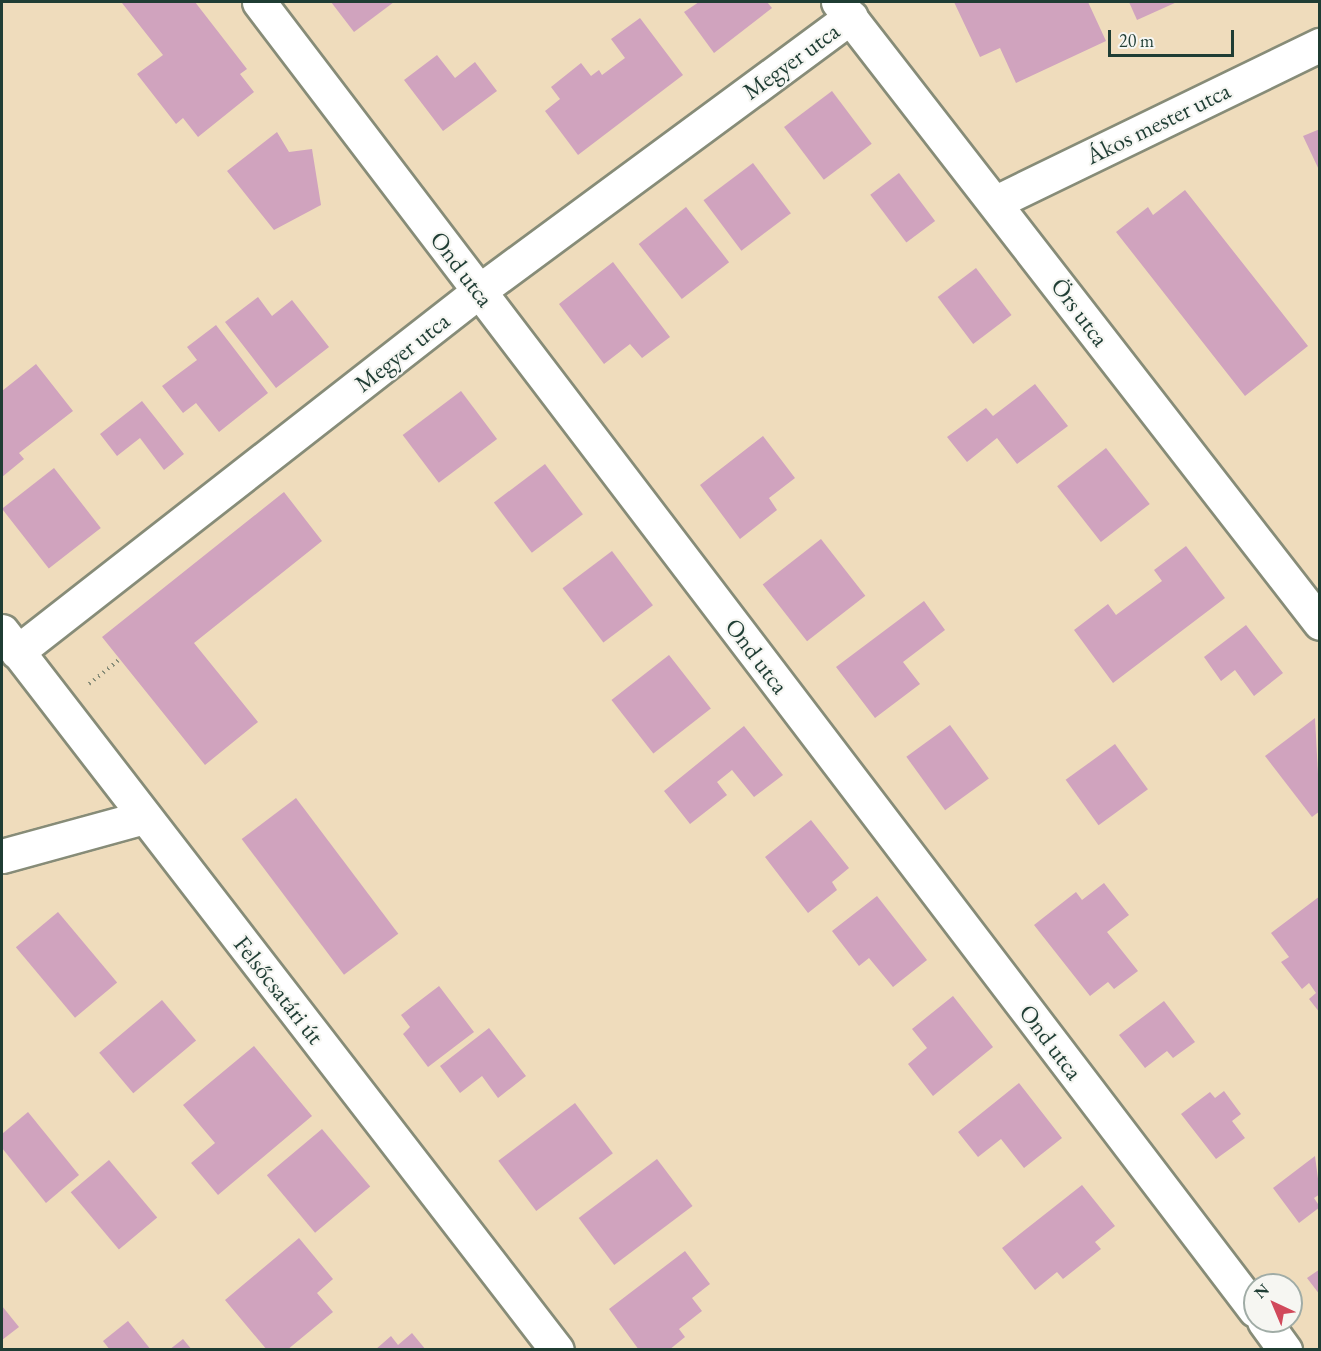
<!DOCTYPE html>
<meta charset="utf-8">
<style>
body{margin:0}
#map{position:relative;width:1321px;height:1351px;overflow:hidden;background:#efdcbc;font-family:"EB Garamond",serif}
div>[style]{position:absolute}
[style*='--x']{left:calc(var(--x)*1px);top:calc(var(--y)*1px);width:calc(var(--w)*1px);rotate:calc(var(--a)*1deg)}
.building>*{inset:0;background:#d0a3be;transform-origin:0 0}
.path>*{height:4px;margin-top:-2px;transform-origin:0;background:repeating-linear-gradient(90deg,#878c78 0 1.5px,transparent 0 6px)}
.roads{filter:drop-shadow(2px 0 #878c78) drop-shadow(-2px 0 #878c78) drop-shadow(0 2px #878c78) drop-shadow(0 -2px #878c78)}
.minor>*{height:33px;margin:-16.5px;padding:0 16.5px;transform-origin:16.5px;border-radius:16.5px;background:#fff}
span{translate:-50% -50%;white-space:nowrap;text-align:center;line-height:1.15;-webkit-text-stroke:4.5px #f6f6f2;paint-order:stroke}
.street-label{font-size:24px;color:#1f3d34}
.frame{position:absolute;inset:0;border:3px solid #1f3d34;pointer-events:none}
.north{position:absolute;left:1243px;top:1273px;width:60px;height:60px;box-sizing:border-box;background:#f6f6f2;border:2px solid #a0aca6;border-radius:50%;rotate:316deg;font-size:16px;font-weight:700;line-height:24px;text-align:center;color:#1f3d34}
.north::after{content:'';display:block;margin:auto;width:21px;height:27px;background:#d1495b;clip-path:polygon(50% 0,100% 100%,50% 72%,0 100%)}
.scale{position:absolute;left:1108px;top:30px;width:126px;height:27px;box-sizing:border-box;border:3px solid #1f3d34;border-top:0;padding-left:8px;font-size:18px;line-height:21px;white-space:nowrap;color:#1f3d34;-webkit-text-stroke:4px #f6f6f2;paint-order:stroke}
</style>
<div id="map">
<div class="building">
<i style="clip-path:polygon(195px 2px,247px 69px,240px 74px,254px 92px,198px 137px,183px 118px,176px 124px,137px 74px,163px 55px,122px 3px)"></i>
<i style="clip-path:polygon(331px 2px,394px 2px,354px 32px)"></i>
<i style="clip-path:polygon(699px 2px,767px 2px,772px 8px,714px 53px,684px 12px)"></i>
<i style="clip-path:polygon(954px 2px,1088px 2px,1106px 41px,1016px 83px,1000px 48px,980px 57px)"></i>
<i style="clip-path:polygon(1129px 2px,1177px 2px,1137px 20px)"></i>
<i style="clip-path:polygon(640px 18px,683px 75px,578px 155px,545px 111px,560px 99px,551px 87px,581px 63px,591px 76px,599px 70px,602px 75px,625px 58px,611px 39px)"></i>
<i style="clip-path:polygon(437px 55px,455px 78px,475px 62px,497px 91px,443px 131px,404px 80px)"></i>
<i style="left:832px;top:91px;width:66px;height:60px;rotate:53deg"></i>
<i style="clip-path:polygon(1320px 129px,1320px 172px,1303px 136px)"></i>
<i style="clip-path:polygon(277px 132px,289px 152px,312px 149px,321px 205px,274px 230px,227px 171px)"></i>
<i style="left:753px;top:163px;width:63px;height:62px;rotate:53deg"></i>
<i style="left:899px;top:173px;width:60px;height:36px;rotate:53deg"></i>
<i style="clip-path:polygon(1185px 190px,1308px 346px,1245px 396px,1116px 232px,1148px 207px,1153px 215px)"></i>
<i style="left:686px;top:207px;width:70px;height:60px;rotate:52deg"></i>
<i style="clip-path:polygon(613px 262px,670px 337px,642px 358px,630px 344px,604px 364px,559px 304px)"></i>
<i style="left:976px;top:268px;width:59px;height:48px;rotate:53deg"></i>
<i style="clip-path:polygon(258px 297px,272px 316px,292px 300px,329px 347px,276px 388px,225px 322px)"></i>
<i style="clip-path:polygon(216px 325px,268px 393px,219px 432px,196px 403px,183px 413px,162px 386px,197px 360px,187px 347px)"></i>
<i style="clip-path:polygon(36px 364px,73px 411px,19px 453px,24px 459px,2px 477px,2px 391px)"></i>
<i style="clip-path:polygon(1035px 384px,1068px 426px,1017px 464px,997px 438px,967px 462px,947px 437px,986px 408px,993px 416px)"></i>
<i style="left:461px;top:391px;width:60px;height:73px;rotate:53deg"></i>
<i style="clip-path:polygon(142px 401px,184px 454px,164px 470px,140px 438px,117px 456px,100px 434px)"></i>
<i style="clip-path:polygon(763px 436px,795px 478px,769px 498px,777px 510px,740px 539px,700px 485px)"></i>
<i style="left:1106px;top:448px;width:71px;height:62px;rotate:52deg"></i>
<i style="left:545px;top:464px;width:63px;height:64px;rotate:53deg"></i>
<i style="left:54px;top:468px;width:76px;height:66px;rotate:52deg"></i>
<i style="clip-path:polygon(284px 492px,322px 541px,194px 643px,258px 722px,205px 765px,102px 637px)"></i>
<i style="left:821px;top:539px;width:72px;height:74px;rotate:52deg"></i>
<i style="clip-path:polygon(1186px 546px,1225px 598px,1113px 683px,1074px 630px,1108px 604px,1116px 615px,1162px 581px,1154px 570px)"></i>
<i style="left:612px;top:551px;width:68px;height:62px;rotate:53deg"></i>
<i style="clip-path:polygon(924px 601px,945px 630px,903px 662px,920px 684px,875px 718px,836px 667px)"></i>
<i style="clip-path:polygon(1246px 625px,1283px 673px,1254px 696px,1235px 670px,1221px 681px,1204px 657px)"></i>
<i style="left:669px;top:655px;width:68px;height:73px;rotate:52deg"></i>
<i style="clip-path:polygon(1315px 718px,1320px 811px,1312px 817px,1265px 756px)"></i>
<i style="left:950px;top:725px;width:66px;height:54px;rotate:54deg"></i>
<i style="clip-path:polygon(744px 726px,783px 775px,754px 797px,732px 770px,717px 782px,727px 795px,690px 824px,664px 791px)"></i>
<i style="left:1115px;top:744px;width:56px;height:61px;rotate:54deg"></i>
<i style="left:296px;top:798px;width:170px;height:68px;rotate:53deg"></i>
<i style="clip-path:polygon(811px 820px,849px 868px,832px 882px,837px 890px,808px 913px,765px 857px)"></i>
<i style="clip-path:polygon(1104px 883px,1129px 915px,1107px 932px,1138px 971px,1114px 989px,1108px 982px,1090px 996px,1034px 925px,1076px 892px,1082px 900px)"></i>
<i style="clip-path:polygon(877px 896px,927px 960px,893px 987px,869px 958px,859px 966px,832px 931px)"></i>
<i style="clip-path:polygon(1320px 896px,1320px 1013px,1309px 999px,1316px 993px,1309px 983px,1302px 989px,1281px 962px,1289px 957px,1271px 933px)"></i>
<i style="left:58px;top:912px;width:92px;height:55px;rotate:50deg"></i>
<i style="clip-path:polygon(439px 986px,474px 1032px,428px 1067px,403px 1034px,410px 1027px,401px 1015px)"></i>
<i style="clip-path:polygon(953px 996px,993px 1047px,933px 1096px,908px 1064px,927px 1048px,912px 1029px)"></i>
<i style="left:162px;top:1000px;width:53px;height:82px;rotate:50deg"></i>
<i style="clip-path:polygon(1164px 1001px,1195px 1042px,1173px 1058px,1167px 1051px,1145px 1068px,1119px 1035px)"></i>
<i style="clip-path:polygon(489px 1028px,526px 1076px,498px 1098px,482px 1076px,460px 1093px,440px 1066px)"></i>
<i style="clip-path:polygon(254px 1046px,312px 1116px,218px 1195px,191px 1163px,215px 1143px,183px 1105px)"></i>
<i style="clip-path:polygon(1019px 1083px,1062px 1138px,1024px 1168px,1001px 1139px,978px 1157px,958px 1132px)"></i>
<i style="clip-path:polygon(1224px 1091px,1241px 1114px,1232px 1121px,1245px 1138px,1216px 1159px,1181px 1114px,1210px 1092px,1215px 1098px)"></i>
<i style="left:575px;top:1103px;width:63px;height:96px;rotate:53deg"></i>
<i style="clip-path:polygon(28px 1112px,79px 1175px,46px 1203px,2px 1148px,2px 1134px)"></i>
<i style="left:322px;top:1129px;width:75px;height:72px;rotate:50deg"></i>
<i style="clip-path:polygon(1315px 1156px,1320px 1194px,1314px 1198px,1320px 1207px,1299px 1223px,1273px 1188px)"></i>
<i style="left:657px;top:1159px;width:59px;height:98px;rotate:53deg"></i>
<i style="left:109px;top:1160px;width:75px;height:50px;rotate:50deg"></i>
<i style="clip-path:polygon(1082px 1185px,1115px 1226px,1095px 1242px,1101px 1249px,1063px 1279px,1057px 1272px,1035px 1290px,1002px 1248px)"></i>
<i style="clip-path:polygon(299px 1238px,333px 1279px,317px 1293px,333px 1312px,287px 1350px,267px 1350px,225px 1300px)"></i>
<i style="clip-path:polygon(685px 1251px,710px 1284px,692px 1298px,702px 1311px,679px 1329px,685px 1337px,669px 1350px,639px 1350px,609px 1309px)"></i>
<i style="clip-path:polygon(1320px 1269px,1320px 1295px,1307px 1278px)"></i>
<i style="clip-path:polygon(2px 1306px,19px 1327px,2px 1340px)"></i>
<i style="clip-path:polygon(128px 1321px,151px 1350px,110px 1350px,103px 1341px)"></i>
<i style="clip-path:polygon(412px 1333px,426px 1350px,375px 1350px,391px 1336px,398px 1345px)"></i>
<i style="clip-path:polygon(183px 1339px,192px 1350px,169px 1350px)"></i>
</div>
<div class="path">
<i style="--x:89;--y:684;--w:40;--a:-39"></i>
</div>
<div class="roads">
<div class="minor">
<i style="--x:259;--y:2;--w:1644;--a:52.71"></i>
<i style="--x:838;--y:2;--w:786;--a:52.18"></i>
<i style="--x:996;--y:202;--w:360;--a:-25.9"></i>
<i style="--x:2;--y:631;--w:908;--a:52.34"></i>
<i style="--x:17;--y:652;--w:586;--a:-38"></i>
<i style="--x:479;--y:291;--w:462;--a:-36.4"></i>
<i style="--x:2;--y:856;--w:148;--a:-15.3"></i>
<i style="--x:1264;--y:1321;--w:36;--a:54"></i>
</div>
</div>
<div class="street-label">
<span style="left:791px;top:61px;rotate:-36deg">Megyer utca</span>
<span style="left:1158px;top:123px;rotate:-26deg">Ákos mester utca</span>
<span style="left:462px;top:269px;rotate:53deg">Ond utca</span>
<span style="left:1080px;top:312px;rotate:53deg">Örs utca</span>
<span style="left:402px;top:352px;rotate:-38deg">Megyer utca</span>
<span style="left:757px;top:656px;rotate:53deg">Ond utca</span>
<span style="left:279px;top:990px;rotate:52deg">Felsőcsatári út</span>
<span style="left:1051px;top:1042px;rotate:53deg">Ond utca</span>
</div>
<div class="frame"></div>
<div class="north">N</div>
<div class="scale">20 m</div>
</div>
